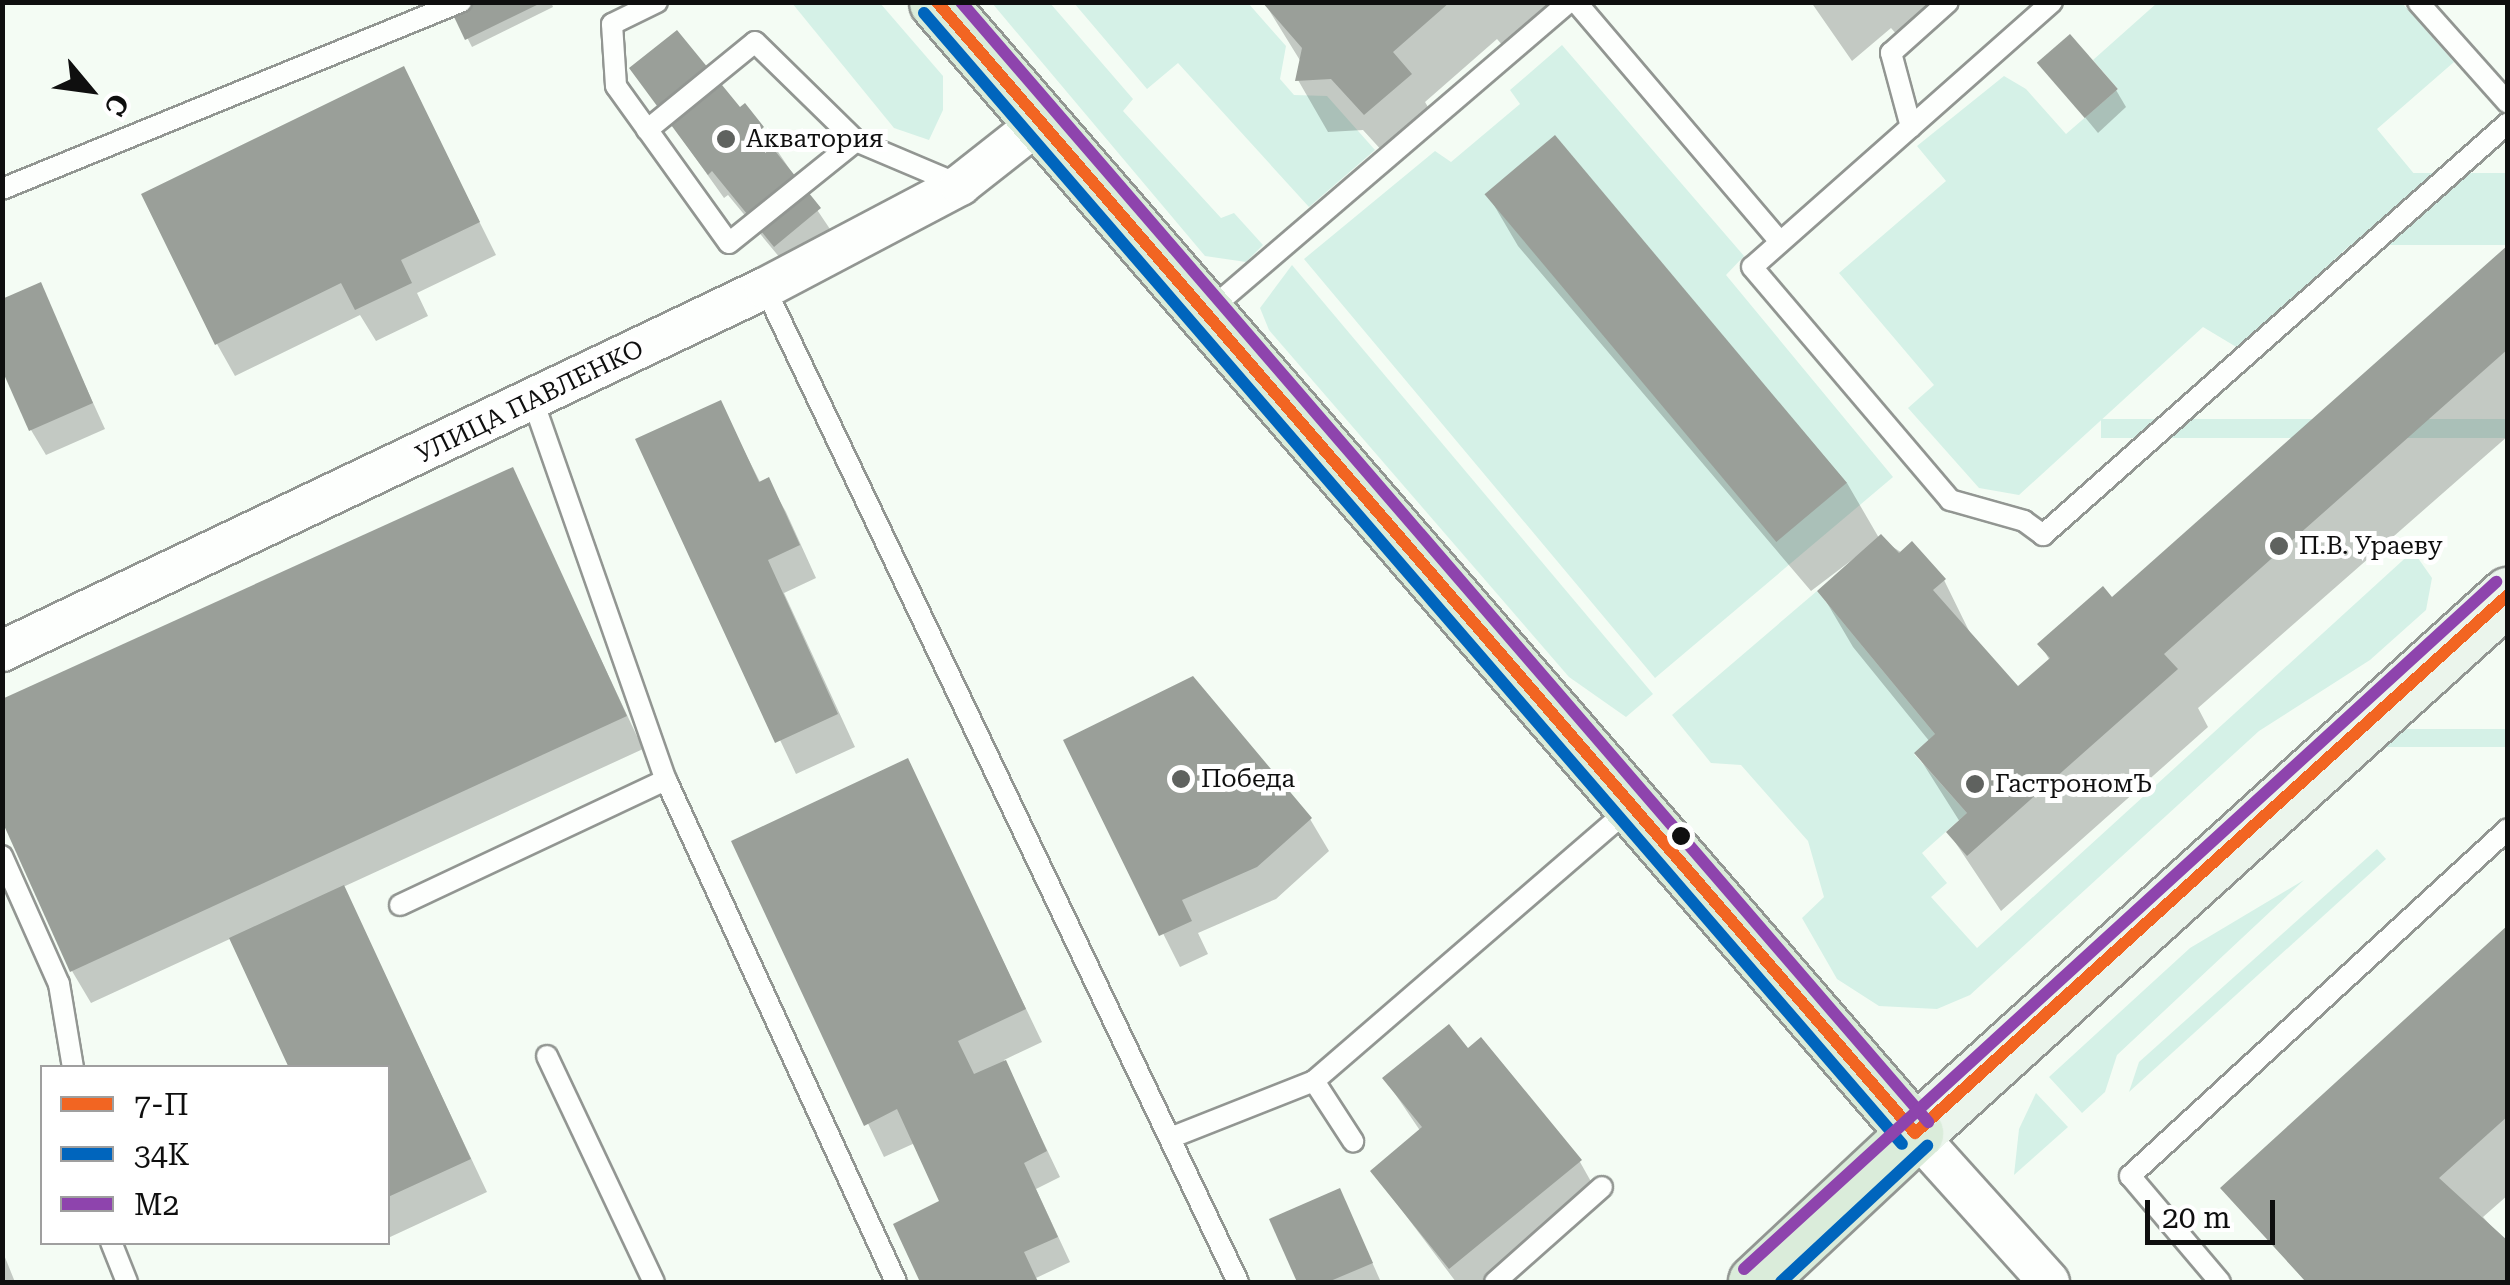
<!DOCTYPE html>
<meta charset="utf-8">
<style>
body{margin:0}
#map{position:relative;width:2510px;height:1285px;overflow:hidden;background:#f4fcf4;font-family:"Roboto Serif",serif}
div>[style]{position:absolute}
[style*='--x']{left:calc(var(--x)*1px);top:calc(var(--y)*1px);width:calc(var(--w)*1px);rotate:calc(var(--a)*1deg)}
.green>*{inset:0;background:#d5f1e7;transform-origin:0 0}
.shadow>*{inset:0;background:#0003}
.building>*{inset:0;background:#9a9f99;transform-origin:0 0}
.roads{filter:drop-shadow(2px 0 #929692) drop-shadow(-2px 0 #929692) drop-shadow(0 2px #929692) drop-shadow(0 -2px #929692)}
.lane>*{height:20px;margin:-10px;padding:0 10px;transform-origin:10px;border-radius:10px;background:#fdfffd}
.street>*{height:40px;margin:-20px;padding:0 20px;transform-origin:20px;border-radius:20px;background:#fdfffd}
.secondary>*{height:55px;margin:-27.5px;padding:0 27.5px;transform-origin:27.5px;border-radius:27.5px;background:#ebf5ec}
.primary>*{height:55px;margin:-27.5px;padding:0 27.5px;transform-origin:27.5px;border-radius:27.5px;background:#daecda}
.bus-1>*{height:12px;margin:-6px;padding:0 6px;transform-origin:6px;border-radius:6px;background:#f26522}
.bus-2>*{height:12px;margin:-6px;padding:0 6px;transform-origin:6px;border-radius:6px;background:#0065bd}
.bus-3>*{height:12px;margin:-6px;padding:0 6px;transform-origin:6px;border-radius:6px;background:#8e44ad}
.dots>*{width:28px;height:28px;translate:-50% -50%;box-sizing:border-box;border:5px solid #fff;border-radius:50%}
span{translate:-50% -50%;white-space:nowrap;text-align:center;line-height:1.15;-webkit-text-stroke:10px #fff;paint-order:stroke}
.poi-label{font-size:25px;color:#0f0f0f}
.left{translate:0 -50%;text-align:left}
.street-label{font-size:25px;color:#0f0f0f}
.frame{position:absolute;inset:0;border:5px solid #0f0f0f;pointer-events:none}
.legend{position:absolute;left:40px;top:1065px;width:350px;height:180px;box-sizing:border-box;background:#fff;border:2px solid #9f9f9f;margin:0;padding:12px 18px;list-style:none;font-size:30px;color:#0f0f0f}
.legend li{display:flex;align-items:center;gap:20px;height:50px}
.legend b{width:50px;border:2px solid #9f9f9f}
.north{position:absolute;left:40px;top:40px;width:100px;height:100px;-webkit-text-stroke:8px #fff;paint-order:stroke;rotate:119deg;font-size:28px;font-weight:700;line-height:40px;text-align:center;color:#0f0f0f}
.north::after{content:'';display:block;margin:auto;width:35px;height:45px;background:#0f0f0f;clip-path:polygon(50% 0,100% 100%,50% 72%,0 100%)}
.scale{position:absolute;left:2145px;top:1200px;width:130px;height:45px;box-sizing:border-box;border:5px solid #0f0f0f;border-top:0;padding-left:12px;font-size:30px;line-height:35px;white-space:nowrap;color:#0f0f0f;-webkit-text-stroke:8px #fff;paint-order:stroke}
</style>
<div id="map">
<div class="green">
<i style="clip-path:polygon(792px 3px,880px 3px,943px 76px,943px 110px,929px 140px,894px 128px)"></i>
<i style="clip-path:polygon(992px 3px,1050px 3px,1133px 99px,1123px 111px,1221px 218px,1234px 213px,1263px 245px,1246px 262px,1205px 256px)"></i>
<i style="clip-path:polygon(1074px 3px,1248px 3px,1286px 46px,1280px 79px,1294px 95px,1327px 96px,1375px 150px,1309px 207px,1178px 63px,1147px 89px)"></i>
<i style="clip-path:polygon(2157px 3px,2402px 3px,2454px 62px,2377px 129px,2420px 181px,2238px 348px,2203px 327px,2019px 495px,1979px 488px,1908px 408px,1934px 385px,1839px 273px,1946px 181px,1917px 146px,2004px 76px,2026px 89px,2066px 134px,2118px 89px,2093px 60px)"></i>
<i style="clip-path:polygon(1562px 45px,1744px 256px,1726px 275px,1893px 477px,1655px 678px,1304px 259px,1435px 151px,1451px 162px,1520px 104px,1510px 90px)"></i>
<i style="left:2507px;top:173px;width:72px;height:553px;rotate:90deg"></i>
<i style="clip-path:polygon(1292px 265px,1653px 694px,1626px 717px,1569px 677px,1269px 330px,1260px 308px)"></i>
<i style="left:2507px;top:419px;width:19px;height:406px;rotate:90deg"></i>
<i style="clip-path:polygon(2413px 551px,2432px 578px,2426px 610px,2370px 660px,2259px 731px,1970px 995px,1937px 1009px,1879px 1006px,1837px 979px,1802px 918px,1824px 897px,1808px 841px,1741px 765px,1711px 763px,1672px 715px,1817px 591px,1935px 734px,1914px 754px,1967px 813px,1922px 853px,1947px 883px,1931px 897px,1977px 948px)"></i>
<i style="left:2507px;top:729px;width:18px;height:144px;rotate:90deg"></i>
<i style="clip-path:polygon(2377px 849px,2386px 859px,2129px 1092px,2139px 1062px)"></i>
<i style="clip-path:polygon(2304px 880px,2117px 1055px,2105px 1092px,2082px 1113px,2049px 1077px,2190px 948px)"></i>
<i style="clip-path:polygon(2036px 1093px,2068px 1127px,2014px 1175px,2019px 1129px)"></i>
</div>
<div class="shadow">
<i style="clip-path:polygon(449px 2px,551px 2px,553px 7px,472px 47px)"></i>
<i style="clip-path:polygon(1264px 2px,1584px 2px,1516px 61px,1497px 39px,1425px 102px,1440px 127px,1395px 165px,1363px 130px,1328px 132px,1298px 80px,1301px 62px)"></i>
<i style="clip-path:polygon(1811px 2px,1940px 2px,1905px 44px,1891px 28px,1852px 61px)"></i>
<i style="clip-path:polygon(2040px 63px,2116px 90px,2126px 107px,2098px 133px)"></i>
<i style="clip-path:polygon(403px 69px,496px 255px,417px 293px,428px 316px,376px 341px,360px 315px,235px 376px,217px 344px)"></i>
<i style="clip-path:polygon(632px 69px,739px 110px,762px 128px,834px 235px,790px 270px,728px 195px,724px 198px)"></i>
<i style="clip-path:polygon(1554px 138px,1847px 483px,1879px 538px,1944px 580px,1973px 639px,2017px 689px,2050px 661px,2041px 645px,2112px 600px,2508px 248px,2508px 436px,2198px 708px,2208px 727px,2001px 911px,1949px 833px,1960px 822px,1917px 754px,1930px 742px,1853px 647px,1820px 591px,1869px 547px,1811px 591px,1518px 246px,1488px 195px)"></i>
<i style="clip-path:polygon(40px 286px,105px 429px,46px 455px,31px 430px)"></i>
<i style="clip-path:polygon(720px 403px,761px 484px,768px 480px,786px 512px,816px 578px,784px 593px,855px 747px,796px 774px,639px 440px)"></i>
<i style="clip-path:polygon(512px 470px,643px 749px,343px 887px,487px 1192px,388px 1238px,388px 1068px,232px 938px,91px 1003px,72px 971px)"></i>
<i style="clip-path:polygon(1066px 741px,1310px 819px,1329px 851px,1276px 899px,1198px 933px,1208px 954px,1180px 967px)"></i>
<i style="clip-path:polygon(907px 761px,1042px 1042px,1004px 1060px,1060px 1177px,1036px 1189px,1070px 1262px,1036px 1278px,1039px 1282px,922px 1282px,896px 1225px,942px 1202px,915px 1143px,884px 1157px,734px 843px)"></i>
<i style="clip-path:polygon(2508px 928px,2508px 1195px,2483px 1217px,2508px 1245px,2508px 1282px,2306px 1282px,2223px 1188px)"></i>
<i style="clip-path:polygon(1385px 1079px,1580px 1162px,1598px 1194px,1490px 1282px,1456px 1282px,1373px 1172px,1421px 1132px)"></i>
<i style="clip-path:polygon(1348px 1208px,1380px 1280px,1299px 1282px,1272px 1220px)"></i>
<i style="clip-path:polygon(2px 1250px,15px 1282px,2px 1282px)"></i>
</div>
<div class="building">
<i style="clip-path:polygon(447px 2px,543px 2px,465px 40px)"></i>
<i style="clip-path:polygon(1262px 2px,1450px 2px,1393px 52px,1412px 74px,1364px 115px,1331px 79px,1295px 81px,1302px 48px)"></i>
<i style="clip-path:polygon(677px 30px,740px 107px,745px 103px,764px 127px,759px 131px,821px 208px,774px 247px,712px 171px,708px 175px,629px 68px)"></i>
<i style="left:2070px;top:34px;width:73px;height:44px;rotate:49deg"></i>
<i style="clip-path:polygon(404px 66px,480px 222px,401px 260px,412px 283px,355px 310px,341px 283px,215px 345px,141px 194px)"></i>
<i style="left:1555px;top:135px;width:454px;height:92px;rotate:50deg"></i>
<i style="clip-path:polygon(2508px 245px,2508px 349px,2164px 654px,2178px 669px,1967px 856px,1946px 832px,1967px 813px,1914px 753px,1935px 734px,1817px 591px,1881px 534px,1899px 553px,1912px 541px,1946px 579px,1933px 590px,2018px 686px,2050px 658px,2037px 644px,2103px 586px,2112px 597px)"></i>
<i style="clip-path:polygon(41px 282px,93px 403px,29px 431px,2px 370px,2px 299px)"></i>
<i style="clip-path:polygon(721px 400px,759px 482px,769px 477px,800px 545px,768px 560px,838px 714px,775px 743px,635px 439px)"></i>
<i style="clip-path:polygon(513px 467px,627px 716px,70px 972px,2px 821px,2px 699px)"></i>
<i style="clip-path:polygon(1193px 676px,1312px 818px,1257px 867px,1182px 900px,1192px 921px,1159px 936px,1063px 740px)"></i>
<i style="clip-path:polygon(908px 758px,1026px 1009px,958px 1041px,974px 1074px,1006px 1060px,1047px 1151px,1024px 1163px,1058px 1237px,1024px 1252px,1038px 1282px,920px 1282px,893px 1224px,939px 1201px,897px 1109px,864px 1126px,731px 841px)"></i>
<i style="clip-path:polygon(344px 885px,471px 1159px,388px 1197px,388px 1068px,289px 1068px,229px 938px)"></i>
<i style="clip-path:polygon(2508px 925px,2508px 1116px,2439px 1178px,2508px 1241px,2508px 1282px,2306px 1282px,2220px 1188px)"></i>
<i style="clip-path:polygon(1449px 1024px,1468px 1048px,1481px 1037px,1582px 1160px,1449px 1269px,1370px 1171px,1422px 1127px,1382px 1078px)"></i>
<i style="clip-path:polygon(1340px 1188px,1373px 1263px,1328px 1282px,1297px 1282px,1269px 1219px)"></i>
</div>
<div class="roads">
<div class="lane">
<i style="--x:657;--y:2;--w:50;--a:153.9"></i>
<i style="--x:612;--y:24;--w:62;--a:86.3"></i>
<i style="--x:616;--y:86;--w:193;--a:54.3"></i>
<i style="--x:729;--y:243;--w:163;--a:-38.8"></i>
<i style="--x:856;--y:141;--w:111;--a:22.9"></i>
<i style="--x:1576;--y:2;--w:315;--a:49.6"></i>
<i style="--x:2052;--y:2;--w:400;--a:138.5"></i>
<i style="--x:1752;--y:267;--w:306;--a:49.6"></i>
<i style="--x:1950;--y:500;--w:77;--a:15.8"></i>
<i style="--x:2024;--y:521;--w:24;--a:36"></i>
<i style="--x:2043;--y:535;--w:621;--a:-41.54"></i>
<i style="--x:2418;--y:2;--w:135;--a:48.3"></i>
<i style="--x:1911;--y:127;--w:77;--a:-105.1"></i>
<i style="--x:1891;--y:53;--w:76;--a:-41.8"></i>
<i style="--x:647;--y:130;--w:139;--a:-39.2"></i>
<i style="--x:755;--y:42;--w:141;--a:44.4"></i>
<i style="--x:2;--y:189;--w:496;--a:-22.2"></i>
<i style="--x:765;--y:288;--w:1101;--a:64.55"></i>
<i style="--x:1206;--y:313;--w:478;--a:-40.6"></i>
<i style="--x:533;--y:401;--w:402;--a:70.7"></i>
<i style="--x:666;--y:780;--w:552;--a:65.38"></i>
<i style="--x:2;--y:856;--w:140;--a:66"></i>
<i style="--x:59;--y:984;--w:85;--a:80.5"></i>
<i style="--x:400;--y:905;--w:294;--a:-25.2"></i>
<i style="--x:547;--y:1056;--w:250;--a:64.7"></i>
<i style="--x:1314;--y:1081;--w:72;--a:57"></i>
<i style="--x:1170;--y:1138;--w:155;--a:-21.6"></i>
<i style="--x:1314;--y:1081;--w:418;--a:-40.8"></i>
<i style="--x:111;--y:1242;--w:43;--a:68.2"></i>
<i style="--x:1495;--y:1282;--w:143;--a:-41.6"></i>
<i style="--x:2220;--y:1282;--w:139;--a:-130.3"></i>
<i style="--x:2130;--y:1176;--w:513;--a:-42.55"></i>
</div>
<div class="street">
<i style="--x:2;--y:651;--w:845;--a:-25.44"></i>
<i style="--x:765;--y:288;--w:221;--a:-27.8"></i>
<i style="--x:960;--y:185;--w:102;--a:-38.2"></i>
<i style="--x:1915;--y:1133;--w:200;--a:48"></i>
</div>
<div class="secondary">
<i style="--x:1915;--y:1133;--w:801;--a:-42.22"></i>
</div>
<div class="primary">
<i style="--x:937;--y:2;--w:1495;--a:49.15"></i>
<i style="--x:1915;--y:1133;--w:218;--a:136.9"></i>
</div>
</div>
<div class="bus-1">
<i style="--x:937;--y:2;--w:1495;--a:49.15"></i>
<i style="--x:1915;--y:1133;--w:801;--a:-42.22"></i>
</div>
<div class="bus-2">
<i style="--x:924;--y:13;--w:1495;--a:49.15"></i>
<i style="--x:1781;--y:1282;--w:200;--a:-43"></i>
</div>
<div class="bus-3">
<i style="--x:961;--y:2;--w:1480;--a:49.19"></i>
<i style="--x:1744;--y:1269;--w:1019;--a:-42.41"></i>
</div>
<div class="dots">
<i style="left:726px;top:139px;background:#5f625f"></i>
<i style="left:2279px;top:546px;background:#5f625f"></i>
<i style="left:1181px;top:779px;background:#5f625f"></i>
<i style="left:1975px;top:784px;background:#5f625f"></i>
<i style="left:1681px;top:836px;background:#0f0f0f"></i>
</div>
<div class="poi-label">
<span class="left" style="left:746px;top:139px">Акватория</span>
<span class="left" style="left:2299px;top:546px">П.В. Ураеву</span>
<span class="left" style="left:1201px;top:779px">Победа</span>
<span class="left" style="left:1995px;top:784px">ГастрономЪ</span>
</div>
<div class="street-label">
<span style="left:530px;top:402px;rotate:-26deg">УЛИЦА ПАВЛЕНКО</span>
</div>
<div class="frame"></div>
<ul class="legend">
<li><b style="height:12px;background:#f26522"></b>7-П</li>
<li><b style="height:12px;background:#0065bd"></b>34К</li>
<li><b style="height:12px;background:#8e44ad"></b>М2</li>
</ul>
<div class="north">С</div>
<div class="scale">20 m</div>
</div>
